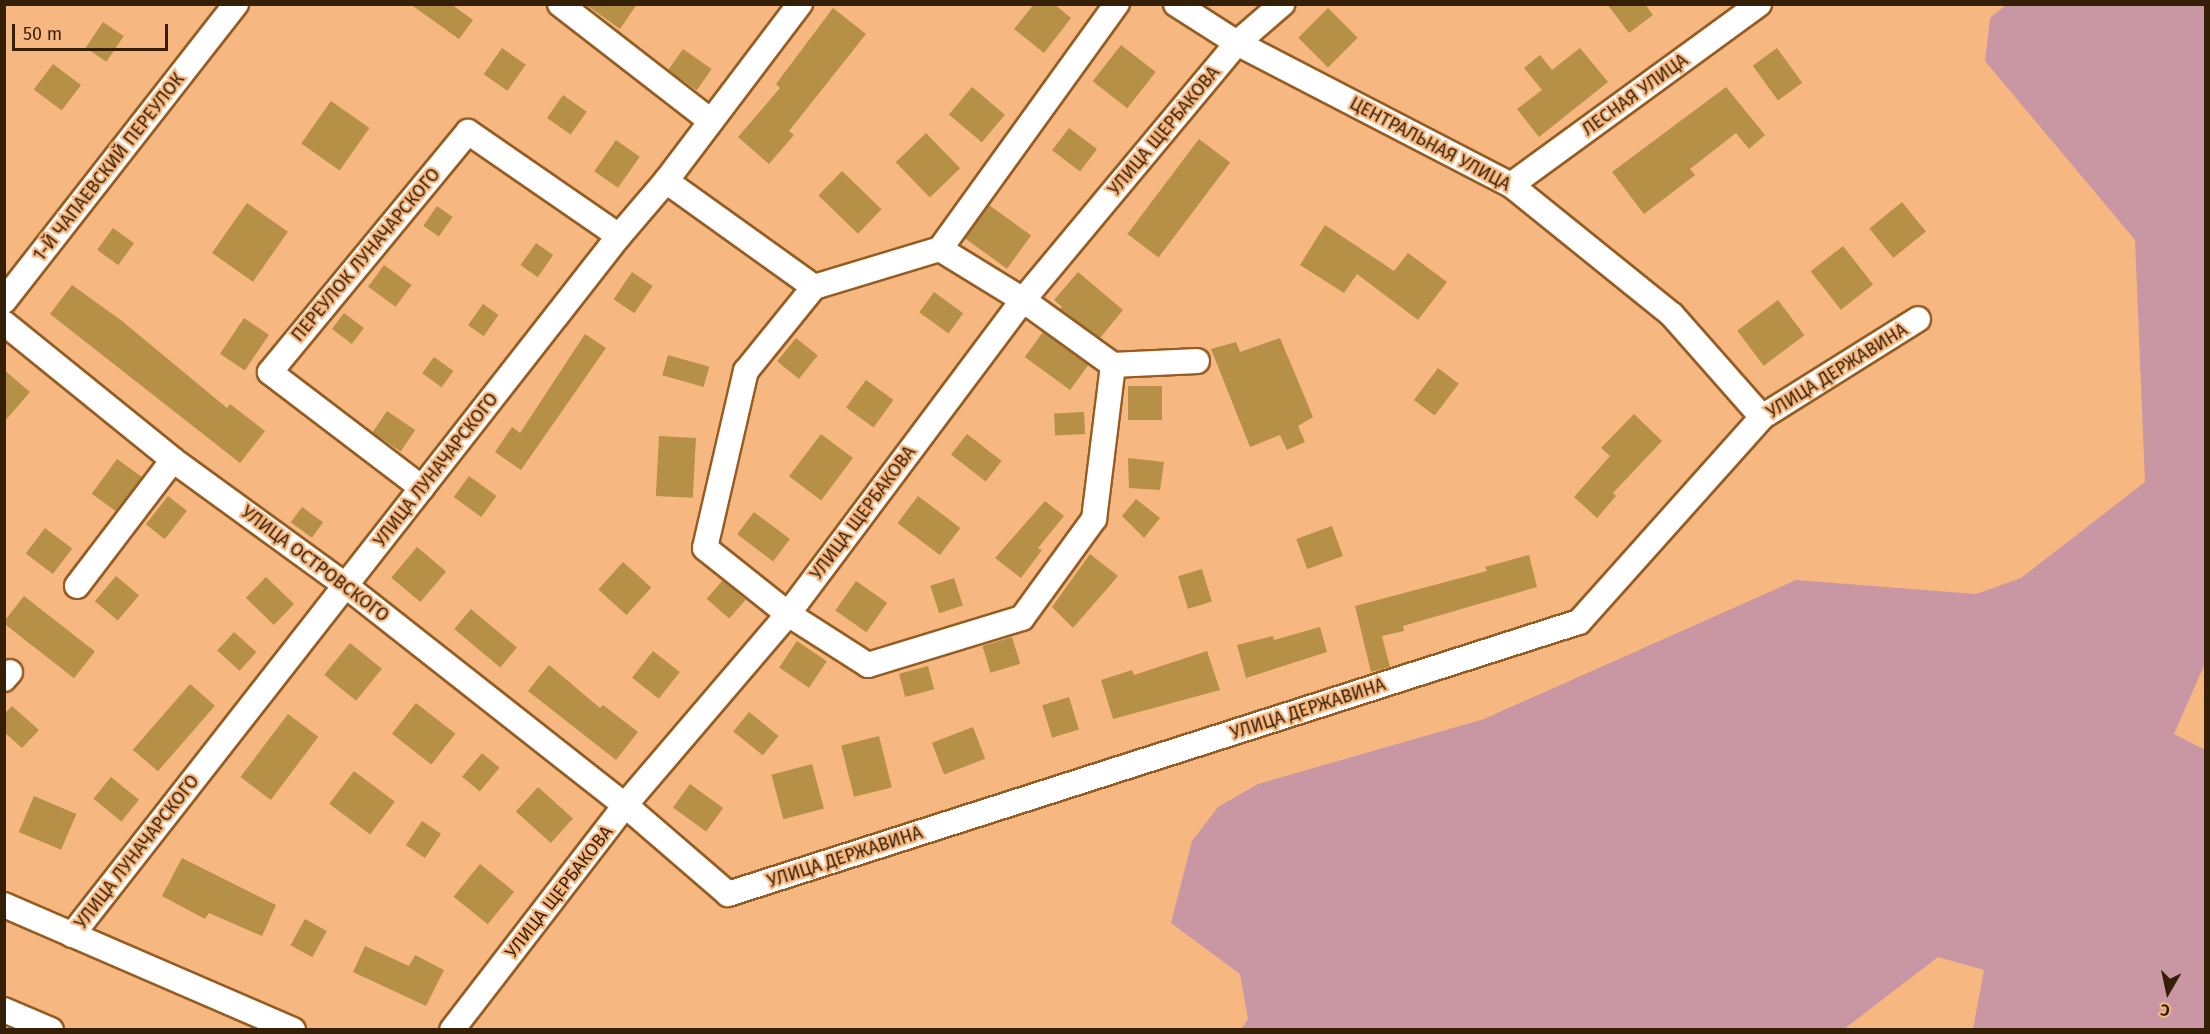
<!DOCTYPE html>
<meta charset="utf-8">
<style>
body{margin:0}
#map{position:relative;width:2210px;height:1034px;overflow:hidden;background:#f6b880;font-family:"Fira Sans",sans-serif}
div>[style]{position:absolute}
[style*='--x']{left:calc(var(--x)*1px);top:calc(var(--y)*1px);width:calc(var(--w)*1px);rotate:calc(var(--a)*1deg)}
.green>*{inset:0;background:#c897a3}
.building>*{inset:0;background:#b59046;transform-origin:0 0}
.roads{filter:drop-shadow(2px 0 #955d23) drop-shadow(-2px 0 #955d23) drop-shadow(0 2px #955d23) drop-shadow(0 -2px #955d23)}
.street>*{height:24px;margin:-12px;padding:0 12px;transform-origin:12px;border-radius:12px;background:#fff}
span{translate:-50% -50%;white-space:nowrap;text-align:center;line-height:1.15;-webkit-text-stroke:4.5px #f6b880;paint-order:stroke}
.street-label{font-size:18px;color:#361f07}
.frame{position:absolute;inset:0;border:6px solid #361f07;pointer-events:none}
.north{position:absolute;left:2138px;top:962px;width:60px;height:60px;-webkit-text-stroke:4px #f6b880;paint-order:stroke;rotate:189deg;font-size:16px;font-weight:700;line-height:24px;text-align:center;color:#361f07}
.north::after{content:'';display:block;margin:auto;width:21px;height:27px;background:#361f07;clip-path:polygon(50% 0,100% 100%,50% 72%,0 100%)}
.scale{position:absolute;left:12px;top:24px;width:156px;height:27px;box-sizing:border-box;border:3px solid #361f07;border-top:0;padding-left:8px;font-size:18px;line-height:21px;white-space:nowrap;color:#361f07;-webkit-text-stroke:4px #f6b880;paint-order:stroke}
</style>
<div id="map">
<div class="green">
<i style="clip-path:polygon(2007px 4px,2205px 5px,2206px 661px,2174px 734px,2205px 750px,2205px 1029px,1973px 1029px,1984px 970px,1938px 957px,1844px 1029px,1241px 1029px,1248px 1019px,1240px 974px,1171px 923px,1192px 841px,1218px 807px,1258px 784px,1484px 719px,1796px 580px,1976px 594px,2021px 578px,2145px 482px,2135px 240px,1985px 61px,1990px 18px)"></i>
</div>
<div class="building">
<i style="clip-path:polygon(410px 4px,451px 4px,473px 20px,459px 39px)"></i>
<i style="clip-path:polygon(585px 4px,637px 4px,620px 29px)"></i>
<i style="clip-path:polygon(1034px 4px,1054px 4px,1071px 18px,1044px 53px,1014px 29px)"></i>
<i style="clip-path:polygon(1607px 4px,1645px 4px,1653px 15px,1629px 33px)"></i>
<i style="clip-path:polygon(833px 8px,866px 34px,789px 131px,794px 135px,769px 164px,738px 137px,780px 88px,776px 84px)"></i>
<i style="left:1328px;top:8px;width:42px;height:42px;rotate:45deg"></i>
<i style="left:103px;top:22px;width:25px;height:31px;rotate:34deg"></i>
<i style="left:1121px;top:45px;width:44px;height:46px;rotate:38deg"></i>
<i style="left:502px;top:48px;width:29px;height:32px;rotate:35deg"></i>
<i style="clip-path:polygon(1580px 48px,1608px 82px,1539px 137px,1517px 109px,1542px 90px,1524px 68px,1540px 55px,1552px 70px)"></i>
<i style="left:1777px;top:48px;width:43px;height:30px;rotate:54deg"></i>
<i style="left:683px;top:49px;width:35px;height:26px;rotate:35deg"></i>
<i style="left:53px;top:64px;width:35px;height:32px;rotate:37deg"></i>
<i style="left:972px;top:87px;width:43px;height:36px;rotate:40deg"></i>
<i style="clip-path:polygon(1726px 87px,1765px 135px,1749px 149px,1736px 133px,1690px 169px,1695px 175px,1644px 214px,1612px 172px)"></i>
<i style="left:563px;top:95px;width:29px;height:28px;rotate:35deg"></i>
<i style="left:331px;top:101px;width:47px;height:52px;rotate:35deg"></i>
<i style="left:1069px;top:128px;width:35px;height:28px;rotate:37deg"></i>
<i style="left:926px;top:133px;width:49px;height:42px;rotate:46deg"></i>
<i style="left:1199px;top:139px;width:39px;height:119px;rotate:37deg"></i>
<i style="left:616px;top:140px;width:29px;height:38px;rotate:35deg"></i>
<i style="left:842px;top:171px;width:55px;height:34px;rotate:44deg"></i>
<i style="left:1902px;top:202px;width:38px;height:42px;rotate:51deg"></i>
<i style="left:247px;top:203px;width:50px;height:61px;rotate:35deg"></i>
<i style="left:989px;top:205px;width:52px;height:41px;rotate:36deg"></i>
<i style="left:437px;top:206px;width:19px;height:24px;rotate:35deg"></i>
<i style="clip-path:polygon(1325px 225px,1394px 271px,1408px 253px,1447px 282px,1418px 320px,1357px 274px,1344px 293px,1300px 265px)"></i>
<i style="left:113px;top:228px;width:26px;height:27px;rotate:36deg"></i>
<i style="left:536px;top:243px;width:21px;height:27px;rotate:35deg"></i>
<i style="left:1843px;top:246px;width:49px;height:41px;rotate:52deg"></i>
<i style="left:384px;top:265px;width:34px;height:27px;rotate:36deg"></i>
<i style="left:632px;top:272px;width:25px;height:33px;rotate:34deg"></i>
<i style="clip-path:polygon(1078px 272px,1123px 310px,1100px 338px,1060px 309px,1062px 307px,1054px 300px)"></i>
<i style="clip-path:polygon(72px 285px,122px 321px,227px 408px,230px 404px,265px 431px,240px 463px,50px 314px)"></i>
<i style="left:934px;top:292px;width:36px;height:25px;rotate:36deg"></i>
<i style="left:1778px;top:300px;width:44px;height:51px;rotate:53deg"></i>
<i style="left:483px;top:304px;width:19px;height:26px;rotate:35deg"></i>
<i style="left:344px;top:313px;width:25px;height:20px;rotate:37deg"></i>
<i style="left:244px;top:318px;width:30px;height:43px;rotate:34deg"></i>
<i style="left:1043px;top:332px;width:56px;height:31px;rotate:36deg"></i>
<i style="clip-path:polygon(585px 334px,606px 348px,521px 470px,495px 452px,512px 427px,520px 433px)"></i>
<i style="left:796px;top:338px;width:28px;height:30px;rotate:39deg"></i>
<i style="clip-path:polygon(1280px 338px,1313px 417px,1298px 426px,1305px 442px,1287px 450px,1280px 435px,1250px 447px,1211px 349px,1236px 342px,1240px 352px)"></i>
<i style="left:668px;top:355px;width:43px;height:21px;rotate:16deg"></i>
<i style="left:434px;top:357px;width:24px;height:20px;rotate:36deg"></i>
<i style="left:1438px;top:368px;width:26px;height:40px;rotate:37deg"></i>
<i style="clip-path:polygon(4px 370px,30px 392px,4px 422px)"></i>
<i style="left:866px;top:380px;width:34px;height:34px;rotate:36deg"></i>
<i style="left:1128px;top:386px;width:34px;height:34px"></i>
<i style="left:387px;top:411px;width:34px;height:26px;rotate:34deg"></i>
<i style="left:1084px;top:412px;width:22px;height:30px;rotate:87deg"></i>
<i style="clip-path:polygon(1634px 414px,1662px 441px,1613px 493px,1616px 496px,1597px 518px,1574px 497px,1610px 456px,1601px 448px)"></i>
<i style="left:821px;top:434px;width:40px;height:53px;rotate:37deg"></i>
<i style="left:967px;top:434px;width:44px;height:26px;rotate:38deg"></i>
<i style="left:659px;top:436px;width:37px;height:60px;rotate:3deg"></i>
<i style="clip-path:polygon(1128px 458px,1164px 462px,1160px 490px,1129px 488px)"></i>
<i style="left:117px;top:459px;width:31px;height:43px;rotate:36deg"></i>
<i style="left:469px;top:476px;width:34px;height:26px;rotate:36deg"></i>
<i style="left:168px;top:496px;width:24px;height:36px;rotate:38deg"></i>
<i style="left:918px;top:496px;width:53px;height:34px;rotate:37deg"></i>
<i style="clip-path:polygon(1136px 499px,1160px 518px,1144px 538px,1122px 516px)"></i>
<i style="clip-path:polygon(1045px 501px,1064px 516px,1038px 548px,1042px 550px,1021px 578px,995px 558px)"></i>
<i style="left:302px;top:507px;width:26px;height:19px;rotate:36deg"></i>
<i style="left:754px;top:512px;width:45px;height:28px;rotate:37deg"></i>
<i style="left:1332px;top:526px;width:32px;height:38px;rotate:70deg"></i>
<i style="left:45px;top:528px;width:34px;height:32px;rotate:37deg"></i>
<i style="left:417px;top:547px;width:38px;height:40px;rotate:40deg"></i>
<i style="clip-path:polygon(1090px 554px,1118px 576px,1073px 628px,1052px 607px)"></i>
<i style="clip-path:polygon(1529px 555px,1537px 587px,1403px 626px,1404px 631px,1382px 636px,1390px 667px,1371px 672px,1355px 606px,1487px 571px,1485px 567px)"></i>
<i style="left:623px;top:562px;width:38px;height:37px;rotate:42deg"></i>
<i style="left:1202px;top:569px;width:34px;height:25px;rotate:73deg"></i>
<i style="left:116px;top:576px;width:30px;height:33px;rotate:40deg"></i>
<i style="left:266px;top:577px;width:39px;height:29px;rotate:44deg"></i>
<i style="left:954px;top:578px;width:29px;height:25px;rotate:72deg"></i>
<i style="left:723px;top:580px;width:30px;height:25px;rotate:41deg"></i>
<i style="left:856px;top:581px;width:38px;height:36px;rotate:35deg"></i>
<i style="left:24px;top:596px;width:90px;height:34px;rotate:38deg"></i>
<i style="left:471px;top:609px;width:60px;height:26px;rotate:40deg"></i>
<i style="clip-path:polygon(1320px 627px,1327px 652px,1246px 678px,1237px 645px,1273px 636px,1274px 640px)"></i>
<i style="left:234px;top:632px;width:30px;height:25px;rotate:42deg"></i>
<i style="left:1012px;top:637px;width:28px;height:31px;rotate:73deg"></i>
<i style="left:797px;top:641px;width:36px;height:32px;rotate:34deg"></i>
<i style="left:350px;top:643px;width:41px;height:41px;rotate:39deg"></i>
<i style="left:653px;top:651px;width:34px;height:34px;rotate:38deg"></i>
<i style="clip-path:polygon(1207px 651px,1220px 690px,1113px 719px,1101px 680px,1132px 670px,1134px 675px)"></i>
<i style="clip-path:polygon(549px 665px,600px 708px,603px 705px,638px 732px,616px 760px,528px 691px)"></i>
<i style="left:928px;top:666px;width:24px;height:30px;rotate:75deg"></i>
<i style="left:190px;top:684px;width:33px;height:87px;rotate:41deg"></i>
<i style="left:1069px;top:697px;width:34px;height:28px;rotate:73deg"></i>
<i style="left:416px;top:703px;width:50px;height:39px;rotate:38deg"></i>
<i style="clip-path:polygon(12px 706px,39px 730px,22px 748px,4px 732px,4px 714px)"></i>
<i style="left:749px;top:712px;width:38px;height:25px;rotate:39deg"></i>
<i style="left:288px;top:714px;width:38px;height:79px;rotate:37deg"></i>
<i style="left:973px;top:727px;width:34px;height:44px;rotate:69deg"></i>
<i style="left:879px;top:736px;width:53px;height:39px;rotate:76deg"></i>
<i style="left:482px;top:753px;width:23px;height:31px;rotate:40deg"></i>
<i style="left:812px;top:764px;width:46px;height:42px;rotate:75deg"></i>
<i style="left:354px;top:771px;width:51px;height:41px;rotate:37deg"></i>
<i style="left:111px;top:777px;width:36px;height:28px;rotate:39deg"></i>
<i style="left:690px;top:784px;width:41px;height:29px;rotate:36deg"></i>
<i style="left:538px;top:787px;width:47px;height:33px;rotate:42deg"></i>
<i style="left:34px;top:796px;width:46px;height:39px;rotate:23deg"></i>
<i style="left:422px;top:821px;width:23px;height:29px;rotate:34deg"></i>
<i style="clip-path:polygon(182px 858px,276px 905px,262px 936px,209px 913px,205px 919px,162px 896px)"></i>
<i style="left:480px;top:864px;width:44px;height:42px;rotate:39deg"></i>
<i style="left:305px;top:919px;width:25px;height:30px;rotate:29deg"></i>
<i style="clip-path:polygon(365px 946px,409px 966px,415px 955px,444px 970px,426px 1006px,353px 972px)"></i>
</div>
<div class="roads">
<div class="street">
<i style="--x:560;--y:4;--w:191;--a:37.8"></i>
<i style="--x:1176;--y:4;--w:72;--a:32.6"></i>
<i style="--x:1237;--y:43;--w:309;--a:27.4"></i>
<i style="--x:1511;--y:185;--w:207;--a:38.9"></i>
<i style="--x:1672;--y:315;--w:136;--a:48.6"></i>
<i style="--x:666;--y:181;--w:182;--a:35.6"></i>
<i style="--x:1511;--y:185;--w:307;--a:-36.1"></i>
<i style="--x:940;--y:249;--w:97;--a:31.6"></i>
<i style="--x:1023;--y:300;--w:111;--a:35.8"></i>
<i style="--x:1113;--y:365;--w:155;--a:97"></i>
<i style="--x:1094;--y:519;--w:122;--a:126"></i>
<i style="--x:1022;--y:618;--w:161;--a:163"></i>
<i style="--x:868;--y:665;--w:95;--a:-147.5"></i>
<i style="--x:788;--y:614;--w:106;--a:-141.5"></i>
<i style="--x:705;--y:548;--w:182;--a:-77"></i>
<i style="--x:746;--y:371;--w:108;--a:-51"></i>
<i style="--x:814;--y:287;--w:132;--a:-16.8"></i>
<i style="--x:940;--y:249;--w:302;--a:-54.2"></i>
<i style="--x:4;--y:301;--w:377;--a:-52"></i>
<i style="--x:4;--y:323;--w:218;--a:39"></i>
<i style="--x:173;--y:460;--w:213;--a:36"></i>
<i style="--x:345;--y:585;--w:356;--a:38.2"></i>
<i style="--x:625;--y:805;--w:136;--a:40.8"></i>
<i style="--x:728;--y:894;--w:893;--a:-17.73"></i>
<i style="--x:1579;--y:622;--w:275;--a:-48.2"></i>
<i style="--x:1762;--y:417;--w:184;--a:-32.1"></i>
<i style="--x:1113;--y:365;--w:84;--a:-2.7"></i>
<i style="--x:422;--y:488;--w:191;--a:-142.7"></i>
<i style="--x:270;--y:372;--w:311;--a:-50.5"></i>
<i style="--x:468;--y:132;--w:183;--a:34.6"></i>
<i style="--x:77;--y:586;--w:158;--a:-52.7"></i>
<i style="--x:4;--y:679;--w:9;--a:-49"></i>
<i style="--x:4;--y:905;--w:315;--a:23.4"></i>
<i style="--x:72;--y:935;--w:888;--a:-51.96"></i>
<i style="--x:619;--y:236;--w:72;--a:-49.5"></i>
<i style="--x:666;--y:181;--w:222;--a:-52.9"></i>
<i style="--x:4;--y:1010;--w:51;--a:23.1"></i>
<i style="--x:452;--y:1030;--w:284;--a:-52.4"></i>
<i style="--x:625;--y:805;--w:251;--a:-49.5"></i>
<i style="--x:788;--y:614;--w:392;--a:-53.2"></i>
<i style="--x:1023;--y:300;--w:334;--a:-50.2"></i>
<i style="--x:1237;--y:43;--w:60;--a:-40.9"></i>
</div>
</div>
<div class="street-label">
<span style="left:1635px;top:95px;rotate:-36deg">ЛЕСНАЯ УЛИЦА</span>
<span style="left:1164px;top:131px;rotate:-50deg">УЛИЦА ЩЕРБАКОВА</span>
<span style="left:1430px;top:144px;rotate:28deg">ЦЕНТРАЛЬНАЯ УЛИЦА</span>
<span style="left:109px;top:167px;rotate:-52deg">1-Й ЧАПАЕВСКИЙ ПЕРЕУЛОК</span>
<span style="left:366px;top:255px;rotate:-50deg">ПЕРЕУЛОК ЛУНАЧАРСКОГО</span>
<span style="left:1837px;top:371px;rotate:-32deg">УЛИЦА ДЕРЖАВИНА</span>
<span style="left:436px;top:470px;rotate:-52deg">УЛИЦА ЛУНАЧАРСКОГО</span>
<span style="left:863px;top:513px;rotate:-53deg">УЛИЦА ЩЕРБАКОВА</span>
<span style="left:315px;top:564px;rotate:37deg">УЛИЦА ОСТРОВСКОГО</span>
<span style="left:1308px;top:709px;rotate:-18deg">УЛИЦА ДЕРЖАВИНА</span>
<span style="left:137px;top:852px;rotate:-52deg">УЛИЦА ЛУНАЧАРСКОГО</span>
<span style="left:845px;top:857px;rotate:-18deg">УЛИЦА ДЕРЖАВИНА</span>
<span style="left:559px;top:892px;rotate:-52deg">УЛИЦА ЩЕРБАКОВА</span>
</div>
<div class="frame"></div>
<div class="north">С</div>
<div class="scale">50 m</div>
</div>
